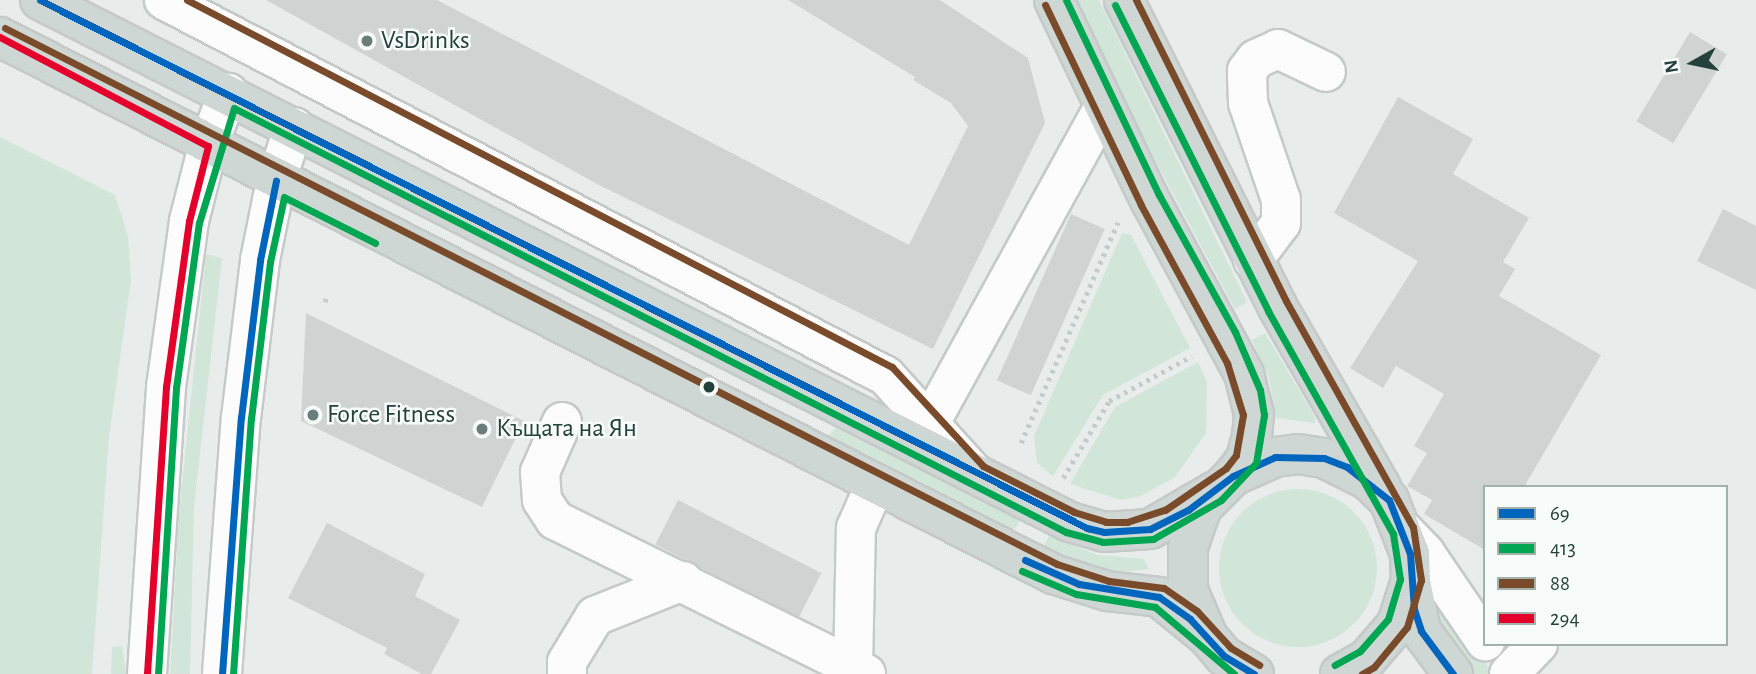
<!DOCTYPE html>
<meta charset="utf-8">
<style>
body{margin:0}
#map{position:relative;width:1756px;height:674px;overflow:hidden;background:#e8edeb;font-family:"Alegreya Sans",sans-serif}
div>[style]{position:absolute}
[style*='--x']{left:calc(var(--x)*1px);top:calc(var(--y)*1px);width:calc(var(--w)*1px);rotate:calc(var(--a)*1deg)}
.green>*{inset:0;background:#d1e6d8}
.round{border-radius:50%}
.building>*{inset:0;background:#cfd4d2;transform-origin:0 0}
.path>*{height:4.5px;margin-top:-2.25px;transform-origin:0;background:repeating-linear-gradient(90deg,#c3ccca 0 3.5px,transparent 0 8.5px)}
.roads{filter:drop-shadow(2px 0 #c5cac8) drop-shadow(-2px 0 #c5cac8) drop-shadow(0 2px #c5cac8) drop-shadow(0 -2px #c5cac8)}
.minor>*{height:38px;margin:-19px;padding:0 19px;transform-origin:19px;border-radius:19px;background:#fcfcfc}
.major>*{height:38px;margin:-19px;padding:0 19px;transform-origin:19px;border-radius:19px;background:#cfd7d5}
.bus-1>*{height:7px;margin:-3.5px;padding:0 3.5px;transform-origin:3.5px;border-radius:3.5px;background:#0065bd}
.bus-2>*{height:7px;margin:-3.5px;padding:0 3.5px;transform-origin:3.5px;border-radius:3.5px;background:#00a651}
.bus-3>*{height:7px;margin:-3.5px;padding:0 3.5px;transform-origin:3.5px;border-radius:3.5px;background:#7a4b2a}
.bus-4>*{height:7px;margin:-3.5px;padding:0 3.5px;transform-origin:3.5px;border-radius:3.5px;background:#e4002b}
.dots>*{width:19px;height:19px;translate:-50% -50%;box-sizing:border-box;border:4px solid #f7fbf9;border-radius:50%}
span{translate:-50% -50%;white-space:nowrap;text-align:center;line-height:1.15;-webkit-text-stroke:5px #f7fbf9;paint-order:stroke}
.poi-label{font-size:26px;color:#24423a}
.left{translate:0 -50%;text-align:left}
.legend{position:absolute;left:1483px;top:485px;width:245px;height:161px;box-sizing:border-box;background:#f7fbf9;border:2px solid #a3b1ad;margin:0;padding:9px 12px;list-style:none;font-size:21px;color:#24423a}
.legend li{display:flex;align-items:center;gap:14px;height:35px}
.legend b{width:35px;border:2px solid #a3b1ad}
.north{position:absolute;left:1658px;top:28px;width:70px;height:70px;-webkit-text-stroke:5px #f7fbf9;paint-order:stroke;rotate:261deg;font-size:19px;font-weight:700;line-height:28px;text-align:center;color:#24423a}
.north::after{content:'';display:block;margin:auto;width:24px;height:32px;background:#24423a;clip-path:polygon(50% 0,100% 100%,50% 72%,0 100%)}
</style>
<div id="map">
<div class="green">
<i style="clip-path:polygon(1078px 0,1099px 0,1247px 302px,1235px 309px,1134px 121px)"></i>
<i style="clip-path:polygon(0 137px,115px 195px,128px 236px,131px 280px,109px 437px,92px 674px,0 674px)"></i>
<i style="clip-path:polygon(1122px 233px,1131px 235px,1190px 348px,1103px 395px,1053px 476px,1037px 463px,1034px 436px)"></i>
<i style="clip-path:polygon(206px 254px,222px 258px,194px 507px,190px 674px,170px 674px,179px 513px)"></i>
<i style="clip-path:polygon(1265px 333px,1315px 417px,1315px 423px,1275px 418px,1270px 381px,1252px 340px)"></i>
<i style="clip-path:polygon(1198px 362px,1207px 382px,1206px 433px,1175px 477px,1141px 496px,1121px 500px,1070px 484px,1115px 407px)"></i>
<i style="clip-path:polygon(836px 428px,1020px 520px,1013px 534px,827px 437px)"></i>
<i class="round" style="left:1219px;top:489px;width:158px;height:158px"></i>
<i style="clip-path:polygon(1049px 536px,1098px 555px,1144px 559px,1149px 569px,1119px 572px,1065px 559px,1043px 548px)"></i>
<i style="clip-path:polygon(1433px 583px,1436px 583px,1492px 674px,1471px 674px,1435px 622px)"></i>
<i style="clip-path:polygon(122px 646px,126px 674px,111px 674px,112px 647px)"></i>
</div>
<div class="building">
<i style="clip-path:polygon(266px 0,437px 0,909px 245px,968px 126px,951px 103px,913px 80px,915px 77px,788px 0,940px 0,1028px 58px,1045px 123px,933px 349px,597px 184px)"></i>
<i style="left:1690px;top:32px;width:43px;height:104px;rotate:31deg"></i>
<i style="clip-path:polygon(1398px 97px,1473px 139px,1453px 174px,1529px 218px,1503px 262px,1515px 269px,1499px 296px,1601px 355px,1524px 487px,1485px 487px,1485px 550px,1424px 514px,1432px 500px,1407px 486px,1427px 453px,1414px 446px,1444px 394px,1396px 366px,1383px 388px,1350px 368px,1418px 261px,1334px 213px)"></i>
<i style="clip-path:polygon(1723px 209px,1756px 226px,1756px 290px,1697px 261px)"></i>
<i style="left:1071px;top:214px;width:37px;height:182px;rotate:24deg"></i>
<i style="clip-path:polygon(306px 313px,524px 421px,482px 507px,301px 421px)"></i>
<i style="left:678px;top:500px;width:161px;height:50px;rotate:27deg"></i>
<i style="clip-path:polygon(327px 523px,425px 574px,415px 596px,460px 620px,431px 674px,422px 674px,384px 654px,387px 648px,288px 598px)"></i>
</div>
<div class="path">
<i style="--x:325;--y:302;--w:7;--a:-74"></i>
<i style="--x:1021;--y:443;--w:241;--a:-66.3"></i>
<i style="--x:1063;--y:478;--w:90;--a:-59.1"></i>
<i style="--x:1109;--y:401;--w:94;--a:-28.5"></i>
</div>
<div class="roads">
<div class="minor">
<i style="--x:164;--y:0;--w:814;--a:27.51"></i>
<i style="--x:886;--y:376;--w:128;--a:47.8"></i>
<i style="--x:1253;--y:260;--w:46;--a:-52.9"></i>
<i style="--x:1281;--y:223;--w:23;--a:-90"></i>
<i style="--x:1281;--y:200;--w:102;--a:-108.8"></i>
<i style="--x:1248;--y:103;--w:32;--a:-92"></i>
<i style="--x:1247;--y:71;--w:15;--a:-53"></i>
<i style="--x:1256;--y:59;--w:24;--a:-24"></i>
<i style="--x:1278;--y:49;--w:53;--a:25.6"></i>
<i style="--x:562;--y:422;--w:55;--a:113.7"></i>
<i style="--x:540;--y:472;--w:28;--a:86"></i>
<i style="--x:542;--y:500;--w:24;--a:57"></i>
<i style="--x:555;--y:520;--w:347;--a:26.3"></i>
<i style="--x:930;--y:423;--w:361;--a:-61.2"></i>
<i style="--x:1403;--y:530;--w:32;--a:46"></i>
<i style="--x:1425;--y:553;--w:107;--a:55.7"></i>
<i style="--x:853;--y:668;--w:140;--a:-88.8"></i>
<i style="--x:856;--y:528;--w:47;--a:-66.2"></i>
<i style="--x:147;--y:674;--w:288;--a:-86.2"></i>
<i style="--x:166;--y:387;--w:168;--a:-82.1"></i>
<i style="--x:189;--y:221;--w:77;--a:-75.8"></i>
<i style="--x:208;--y:146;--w:57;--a:-69.3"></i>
<i style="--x:222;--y:674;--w:257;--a:-85.8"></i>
<i style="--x:241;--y:418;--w:159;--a:-83.1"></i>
<i style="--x:260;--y:260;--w:81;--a:-78.6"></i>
<i style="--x:276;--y:181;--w:57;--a:-71.6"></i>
<i style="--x:567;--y:674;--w:12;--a:-90"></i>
<i style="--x:567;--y:662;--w:54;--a:-58.7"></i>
<i style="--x:595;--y:616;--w:95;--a:-21.7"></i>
<i style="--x:1509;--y:674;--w:42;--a:-46"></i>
</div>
<div class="major">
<i style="--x:40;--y:0;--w:1155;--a:26.88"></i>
<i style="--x:1070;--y:522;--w:35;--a:16"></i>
<i style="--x:1104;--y:532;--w:46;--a:-3.7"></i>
<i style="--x:1150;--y:529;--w:75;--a:-30.3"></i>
<i style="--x:1054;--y:0;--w:222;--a:64.4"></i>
<i style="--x:1150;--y:200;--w:198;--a:61.6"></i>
<i style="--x:1244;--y:374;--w:41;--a:76"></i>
<i style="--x:1254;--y:414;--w:22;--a:95"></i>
<i style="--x:1252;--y:436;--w:24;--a:105"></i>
<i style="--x:1246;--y:459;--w:21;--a:127"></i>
<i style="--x:1124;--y:0;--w:342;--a:63.4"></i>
<i style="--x:1277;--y:306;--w:209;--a:60.1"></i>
<i style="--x:0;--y:37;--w:1182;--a:27.02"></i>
<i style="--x:1053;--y:574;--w:57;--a:17.5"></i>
<i style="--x:1107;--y:591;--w:52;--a:6.6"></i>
<i style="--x:1159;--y:597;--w:63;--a:39.2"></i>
<i style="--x:1411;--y:582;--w:50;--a:78.5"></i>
<i style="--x:1421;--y:631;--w:54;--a:53.3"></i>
<i style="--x:1254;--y:674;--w:35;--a:-149"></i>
<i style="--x:1224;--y:656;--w:25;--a:-130"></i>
<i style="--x:1208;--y:637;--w:51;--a:-113.1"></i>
<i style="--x:1188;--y:590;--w:43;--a:-90"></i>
<i style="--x:1188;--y:547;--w:42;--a:-70.7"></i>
<i style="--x:1202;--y:507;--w:44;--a:-45"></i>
<i style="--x:1233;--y:476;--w:46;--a:-24.3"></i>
<i style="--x:1275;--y:457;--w:23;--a:-7"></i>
<i style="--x:1298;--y:454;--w:26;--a:9"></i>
<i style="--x:1324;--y:458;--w:49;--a:26.6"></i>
<i style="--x:1368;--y:480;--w:29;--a:44"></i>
<i style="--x:1389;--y:500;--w:58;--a:68.7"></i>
<i style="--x:1410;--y:554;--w:26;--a:88"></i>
<i style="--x:1411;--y:580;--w:46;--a:107.7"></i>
<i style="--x:1397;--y:624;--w:46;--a:130.6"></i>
<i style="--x:1367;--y:659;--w:31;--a:151"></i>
</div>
</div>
<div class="bus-1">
<i style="--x:40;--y:0;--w:1173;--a:26.76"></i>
<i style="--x:1087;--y:528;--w:17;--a:13"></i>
<i style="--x:1104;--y:532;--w:46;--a:-3.7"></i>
<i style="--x:1150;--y:529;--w:42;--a:-26.6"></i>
<i style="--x:1188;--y:510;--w:56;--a:-37.1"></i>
<i style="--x:1233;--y:476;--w:46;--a:-24.3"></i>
<i style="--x:1275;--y:457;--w:49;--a:1.2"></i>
<i style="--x:1324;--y:458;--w:25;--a:21"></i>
<i style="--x:1347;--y:467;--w:53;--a:38.2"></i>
<i style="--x:1389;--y:500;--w:58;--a:68.7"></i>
<i style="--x:1410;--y:554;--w:55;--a:85.8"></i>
<i style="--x:1414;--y:609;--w:23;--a:72"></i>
<i style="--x:1421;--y:631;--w:54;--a:53.3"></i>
<i style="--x:1025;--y:560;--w:59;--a:24"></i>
<i style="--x:1079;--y:584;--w:81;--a:9.2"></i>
<i style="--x:1159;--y:597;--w:38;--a:35"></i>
<i style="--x:1190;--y:619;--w:50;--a:47.4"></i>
<i style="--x:1224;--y:656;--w:35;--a:31"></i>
<i style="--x:222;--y:674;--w:257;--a:-85.8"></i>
<i style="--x:241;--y:418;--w:159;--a:-83.1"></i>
<i style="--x:260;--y:260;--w:81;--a:-78.6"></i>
</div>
<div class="bus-2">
<i style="--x:1115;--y:5;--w:342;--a:63.4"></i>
<i style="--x:1268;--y:311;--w:256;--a:60.7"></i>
<i style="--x:1393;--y:534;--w:46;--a:81.2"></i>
<i style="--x:1400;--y:579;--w:42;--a:106.7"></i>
<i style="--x:1388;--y:619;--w:43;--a:131.2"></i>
<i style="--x:1360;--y:651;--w:29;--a:151"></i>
<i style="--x:1022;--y:571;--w:59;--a:23.1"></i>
<i style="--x:1076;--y:594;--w:80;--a:9.3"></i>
<i style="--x:1155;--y:607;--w:104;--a:40.3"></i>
<i style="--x:158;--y:674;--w:287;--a:-86.4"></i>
<i style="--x:176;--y:388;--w:167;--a:-82.1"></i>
<i style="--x:199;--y:223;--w:120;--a:-73.1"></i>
<i style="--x:234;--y:108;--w:934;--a:27"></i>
<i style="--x:1066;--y:532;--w:38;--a:15"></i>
<i style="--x:1103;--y:542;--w:50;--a:-3.4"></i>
<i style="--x:1153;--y:539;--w:78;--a:-29.8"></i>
<i style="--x:1221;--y:500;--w:51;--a:-46.6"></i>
<i style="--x:1256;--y:463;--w:49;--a:-80.5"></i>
<i style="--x:1264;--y:415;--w:25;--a:-99"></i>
<i style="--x:1260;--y:390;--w:63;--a:-113.3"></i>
<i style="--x:1235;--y:332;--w:157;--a:-119"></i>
<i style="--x:1159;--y:195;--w:216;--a:-115.5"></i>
<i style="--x:233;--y:674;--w:256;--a:-86"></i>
<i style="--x:251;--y:419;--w:158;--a:-83.1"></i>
<i style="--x:270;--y:262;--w:66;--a:-77.8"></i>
<i style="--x:284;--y:197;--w:102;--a:26.8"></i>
</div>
<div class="bus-3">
<i style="--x:187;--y:0;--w:795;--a:27.5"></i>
<i style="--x:892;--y:367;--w:134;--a:47.4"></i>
<i style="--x:983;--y:466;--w:102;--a:26.8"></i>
<i style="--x:1074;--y:512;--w:34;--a:17"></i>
<i style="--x:1106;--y:522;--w:21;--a:0"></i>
<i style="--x:1127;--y:522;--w:40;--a:-18"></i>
<i style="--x:1165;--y:510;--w:74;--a:-34.5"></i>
<i style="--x:1226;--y:468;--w:16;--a:-52"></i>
<i style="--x:1236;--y:455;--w:41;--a:-80.1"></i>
<i style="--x:1243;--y:415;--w:54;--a:-107.1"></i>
<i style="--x:1227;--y:363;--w:180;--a:-118.6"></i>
<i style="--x:1141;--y:205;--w:222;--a:-115.6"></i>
<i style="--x:1136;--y:0;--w:336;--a:63.5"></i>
<i style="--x:1286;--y:301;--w:259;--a:60.7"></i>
<i style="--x:1413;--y:527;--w:54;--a:81.4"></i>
<i style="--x:1421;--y:580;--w:49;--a:106.6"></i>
<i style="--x:1407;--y:627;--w:52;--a:129.5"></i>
<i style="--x:1374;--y:667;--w:14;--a:150"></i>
<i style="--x:5;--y:28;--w:1181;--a:27"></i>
<i style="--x:1057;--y:564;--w:55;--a:18.1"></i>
<i style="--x:1109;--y:581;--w:55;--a:7.3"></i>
<i style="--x:1164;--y:588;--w:40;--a:34.9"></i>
<i style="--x:1197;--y:611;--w:50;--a:47.4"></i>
<i style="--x:1231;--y:648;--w:33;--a:31"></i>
</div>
<div class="bus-4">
<i style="--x:0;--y:37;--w:235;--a:27.7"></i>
<i style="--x:208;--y:146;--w:77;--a:104.2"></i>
<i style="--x:189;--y:221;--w:168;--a:97.9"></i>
<i style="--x:166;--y:387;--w:288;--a:93.8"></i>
</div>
<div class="dots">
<i style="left:367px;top:41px;background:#697e78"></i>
<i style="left:709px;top:387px;background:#24423a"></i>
<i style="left:313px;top:415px;background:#697e78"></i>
<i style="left:482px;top:429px;background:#697e78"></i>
</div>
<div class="poi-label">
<span class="left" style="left:381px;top:41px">VsDrinks</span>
<span class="left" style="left:327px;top:415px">Force Fitness</span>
<span class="left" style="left:496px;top:429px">Къщата на Ян</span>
</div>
<ul class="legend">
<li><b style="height:9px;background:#0065bd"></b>69</li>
<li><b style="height:9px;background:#00a651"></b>413</li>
<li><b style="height:9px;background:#7a4b2a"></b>88</li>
<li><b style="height:9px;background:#e4002b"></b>294</li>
</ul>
<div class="north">N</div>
</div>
